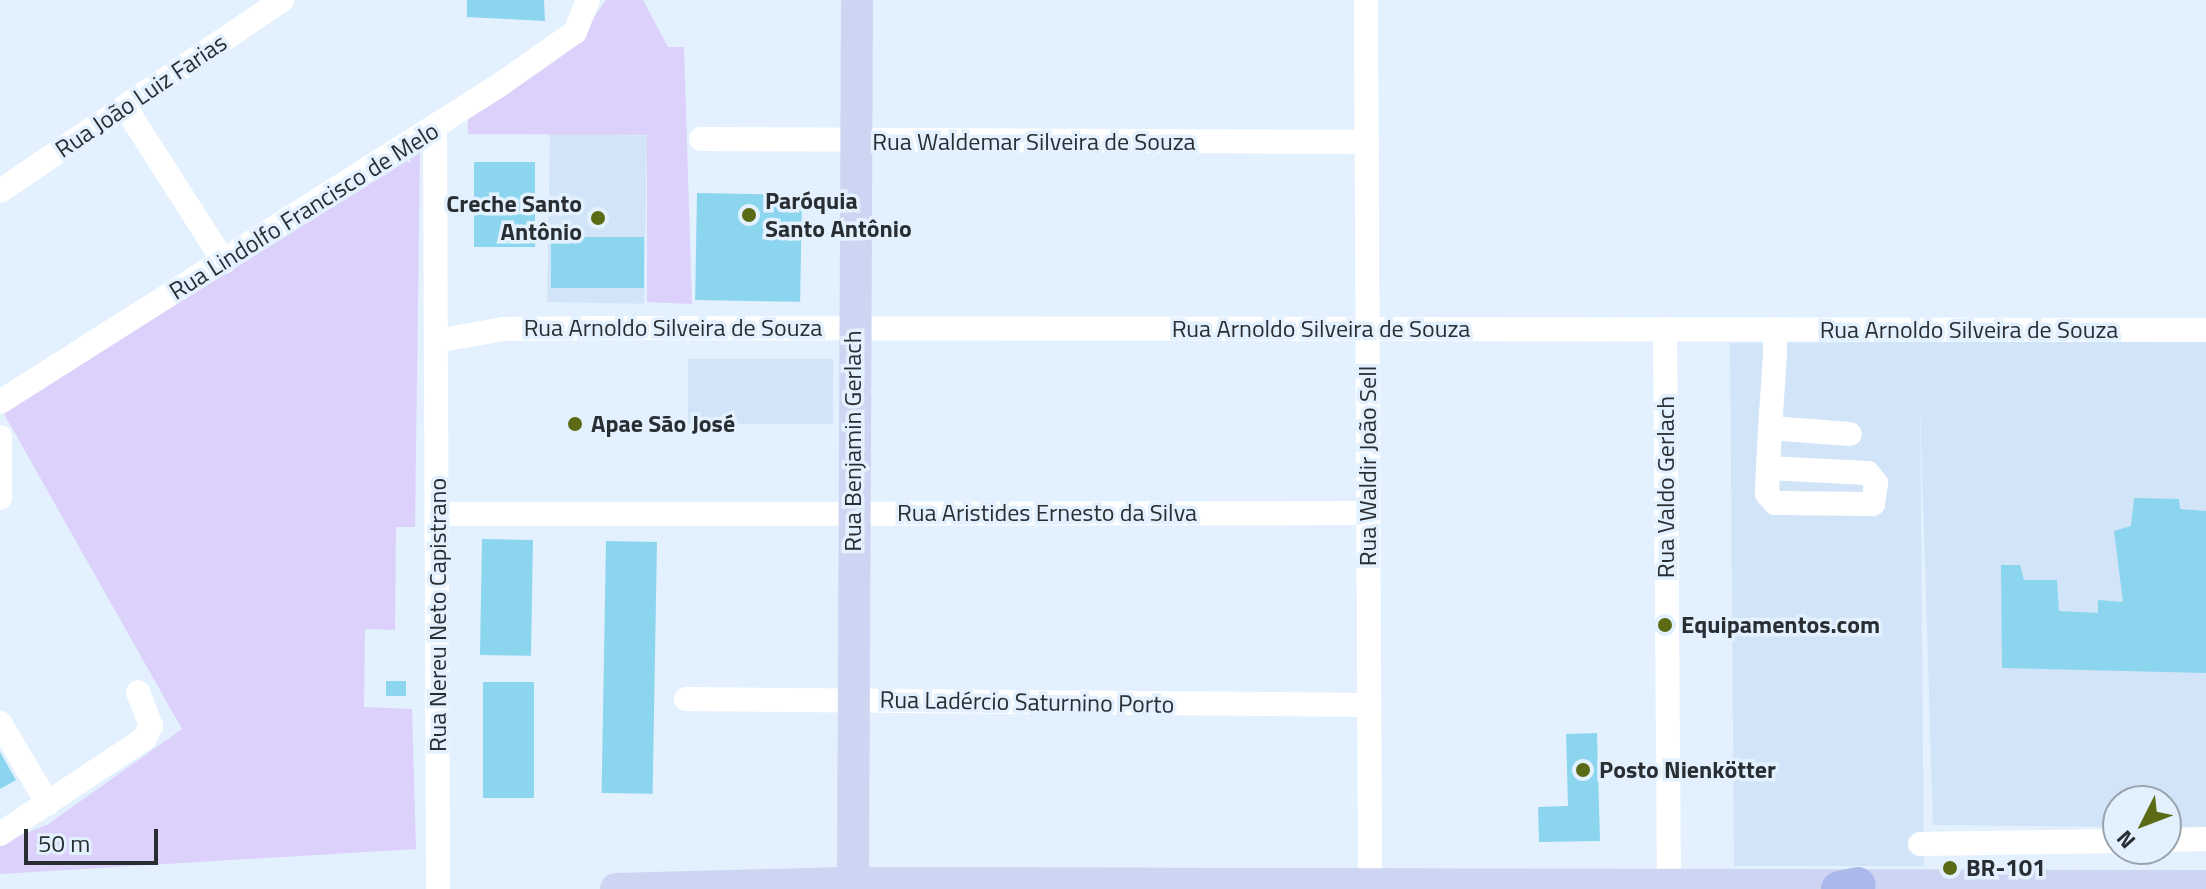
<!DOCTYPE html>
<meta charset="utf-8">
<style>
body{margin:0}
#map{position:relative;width:2206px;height:889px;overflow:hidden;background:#e3f1ff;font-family:"Titillium Web",sans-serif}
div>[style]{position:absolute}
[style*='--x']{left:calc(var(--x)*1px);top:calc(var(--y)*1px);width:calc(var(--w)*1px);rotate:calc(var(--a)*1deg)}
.built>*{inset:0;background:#d2e4f7;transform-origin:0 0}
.green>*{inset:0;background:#dcd1fa}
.building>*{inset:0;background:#8cd5ee;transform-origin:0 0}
.minor>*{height:24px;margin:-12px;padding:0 12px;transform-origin:12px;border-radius:12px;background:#fff}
.major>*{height:32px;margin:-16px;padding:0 16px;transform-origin:16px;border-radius:16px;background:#cdd5f2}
.highway>*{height:36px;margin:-18px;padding:0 18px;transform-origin:18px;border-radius:18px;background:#abb9ea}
.dots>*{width:22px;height:22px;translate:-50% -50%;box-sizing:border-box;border:4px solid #e3f1ff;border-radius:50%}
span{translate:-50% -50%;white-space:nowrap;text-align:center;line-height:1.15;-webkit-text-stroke:7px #e3f1ff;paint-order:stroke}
.street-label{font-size:24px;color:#292e33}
.poi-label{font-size:24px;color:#292e33;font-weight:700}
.left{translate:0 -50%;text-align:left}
.right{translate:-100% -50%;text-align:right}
.north{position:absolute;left:2102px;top:785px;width:80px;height:80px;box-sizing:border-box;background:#e3f1ff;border:2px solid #99a3ad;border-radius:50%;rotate:228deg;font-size:22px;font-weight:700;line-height:32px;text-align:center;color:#292e33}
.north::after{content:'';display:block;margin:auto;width:28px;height:36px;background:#5a6a15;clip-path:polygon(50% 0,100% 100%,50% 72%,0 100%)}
.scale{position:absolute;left:24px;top:829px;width:134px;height:36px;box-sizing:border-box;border:4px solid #292e33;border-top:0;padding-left:10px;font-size:24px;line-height:28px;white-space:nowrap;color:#292e33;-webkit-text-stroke:6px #e3f1ff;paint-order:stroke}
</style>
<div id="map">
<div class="built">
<i style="left:550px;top:134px;width:97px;height:168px;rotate:1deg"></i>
<i style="clip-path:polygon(2206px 340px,2206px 827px,2166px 827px,2166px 801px,2118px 801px,2118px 827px,1933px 825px,1920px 403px,1924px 866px,1734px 866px,1730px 343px)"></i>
<i style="left:688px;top:359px;width:145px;height:65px"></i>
</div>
<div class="green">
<i style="clip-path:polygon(606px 0,643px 0,668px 47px,684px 47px,692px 304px,647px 302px,647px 135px,468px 134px,468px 115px,577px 42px)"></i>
<i style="clip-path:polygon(420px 153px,415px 527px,396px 527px,395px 630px,365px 629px,364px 707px,412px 709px,416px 849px,0 874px,0 843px,47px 825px,182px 729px,3px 412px)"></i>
</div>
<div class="building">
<i style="clip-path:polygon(467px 0,544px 0,545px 21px,467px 17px)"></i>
<i style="left:474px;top:162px;width:61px;height:85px"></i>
<i style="left:697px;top:193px;width:105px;height:107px;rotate:1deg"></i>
<i style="left:551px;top:237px;width:93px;height:51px"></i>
<i style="clip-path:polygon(2134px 498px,2179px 499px,2180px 509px,2206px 511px,2206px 673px,2002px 668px,2001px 565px,2020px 565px,2024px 580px,2057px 580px,2059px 611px,2098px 613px,2098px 600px,2123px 602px,2114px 531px,2131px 526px)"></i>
<i style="left:482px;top:539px;width:51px;height:116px;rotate:1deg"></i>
<i style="left:606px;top:541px;width:51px;height:252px;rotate:1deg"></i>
<i style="left:386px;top:681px;width:20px;height:15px"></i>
<i style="left:483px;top:682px;width:51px;height:116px"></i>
<i style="clip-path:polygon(1597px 733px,1600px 841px,1539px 842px,1538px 807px,1568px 806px,1566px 734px)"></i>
<i style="clip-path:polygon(0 752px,16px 780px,0 789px)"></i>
</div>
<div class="minor">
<i style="--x:1366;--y:0;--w:884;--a:89.74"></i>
<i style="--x:125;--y:107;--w:184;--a:57.4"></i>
<i style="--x:435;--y:128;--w:761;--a:89.77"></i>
<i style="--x:701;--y:139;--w:666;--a:0.26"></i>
<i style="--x:0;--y:191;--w:341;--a:-34.1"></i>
<i style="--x:1665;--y:329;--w:556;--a:89.59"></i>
<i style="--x:437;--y:341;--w:67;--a:-10.3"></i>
<i style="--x:503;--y:329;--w:97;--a:-0.6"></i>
<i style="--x:600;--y:328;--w:1606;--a:0.07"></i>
<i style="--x:0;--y:402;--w:593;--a:-32.4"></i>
<i style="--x:501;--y:84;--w:90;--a:-35.1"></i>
<i style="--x:575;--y:32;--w:35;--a:-68"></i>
<i style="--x:1770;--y:428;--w:80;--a:4.3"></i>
<i style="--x:0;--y:437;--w:61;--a:90"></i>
<i style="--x:1768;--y:468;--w:100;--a:2.9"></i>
<i style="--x:1868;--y:473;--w:13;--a:51"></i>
<i style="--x:1876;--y:483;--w:21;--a:98"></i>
<i style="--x:1873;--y:504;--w:98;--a:-179.4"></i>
<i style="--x:1775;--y:503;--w:12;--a:-132"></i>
<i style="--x:1767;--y:494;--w:26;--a:-88"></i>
<i style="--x:1768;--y:468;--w:40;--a:-87.1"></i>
<i style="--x:1770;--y:428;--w:73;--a:-86.1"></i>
<i style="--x:1775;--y:355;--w:26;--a:-90"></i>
<i style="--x:437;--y:514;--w:931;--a:-0.06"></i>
<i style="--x:686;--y:699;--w:683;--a:0.5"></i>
<i style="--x:0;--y:723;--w:94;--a:59.3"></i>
<i style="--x:0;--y:834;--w:173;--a:-33.4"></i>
<i style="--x:144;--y:739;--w:15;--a:-62"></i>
<i style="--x:151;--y:726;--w:36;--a:-111"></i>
<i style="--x:2166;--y:840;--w:40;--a:-1.4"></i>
<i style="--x:1920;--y:844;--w:198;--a:-0.9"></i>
</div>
<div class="major">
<i style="--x:853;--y:883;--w:883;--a:-89.74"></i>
<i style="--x:616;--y:889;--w:237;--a:-1.5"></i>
<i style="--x:853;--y:883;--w:1353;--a:0.13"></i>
</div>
<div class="highway">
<i style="--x:1839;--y:889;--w:19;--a:-12"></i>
</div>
<div class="dots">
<i style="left:749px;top:215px;background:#5a6a15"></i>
<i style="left:598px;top:218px;background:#5a6a15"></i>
<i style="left:575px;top:424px;background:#5a6a15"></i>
<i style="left:1665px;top:625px;background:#5a6a15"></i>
<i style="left:1583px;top:770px;background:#5a6a15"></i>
<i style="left:1950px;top:868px;background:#5a6a15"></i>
</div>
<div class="street-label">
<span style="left:141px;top:96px;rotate:-34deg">Rua João Luiz Farias</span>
<span style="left:1034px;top:142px">Rua Waldemar Silveira de Souza</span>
<span style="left:304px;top:211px;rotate:-32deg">Rua Lindolfo Francisco de Melo</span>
<span style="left:673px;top:328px">Rua Arnoldo Silveira de Souza</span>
<span style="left:1321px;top:329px">Rua Arnoldo Silveira de Souza</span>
<span style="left:1969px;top:330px">Rua Arnoldo Silveira de Souza</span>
<span style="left:853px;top:441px;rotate:-90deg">Rua Benjamin Gerlach</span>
<span style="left:1368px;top:466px;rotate:-90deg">Rua Waldir João Sell</span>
<span style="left:1666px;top:487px;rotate:-90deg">Rua Valdo Gerlach</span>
<span style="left:1047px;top:513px">Rua Aristides Ernesto da Silva</span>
<span style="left:438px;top:615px;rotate:-90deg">Rua Nereu Neto Capistrano</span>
<span style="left:1027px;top:702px;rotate:1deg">Rua Ladércio Saturnino Porto</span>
</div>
<div class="poi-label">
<span class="left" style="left:765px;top:215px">Paróquia<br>Santo Antônio</span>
<span class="right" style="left:582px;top:218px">Creche Santo<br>Antônio</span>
<span class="left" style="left:591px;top:424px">Apae São José</span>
<span class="left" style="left:1681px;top:625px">Equipamentos.com</span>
<span class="left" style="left:1599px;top:770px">Posto Nienkötter</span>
<span class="left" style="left:1966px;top:868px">BR-101</span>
</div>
<div class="north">N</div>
<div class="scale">50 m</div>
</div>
